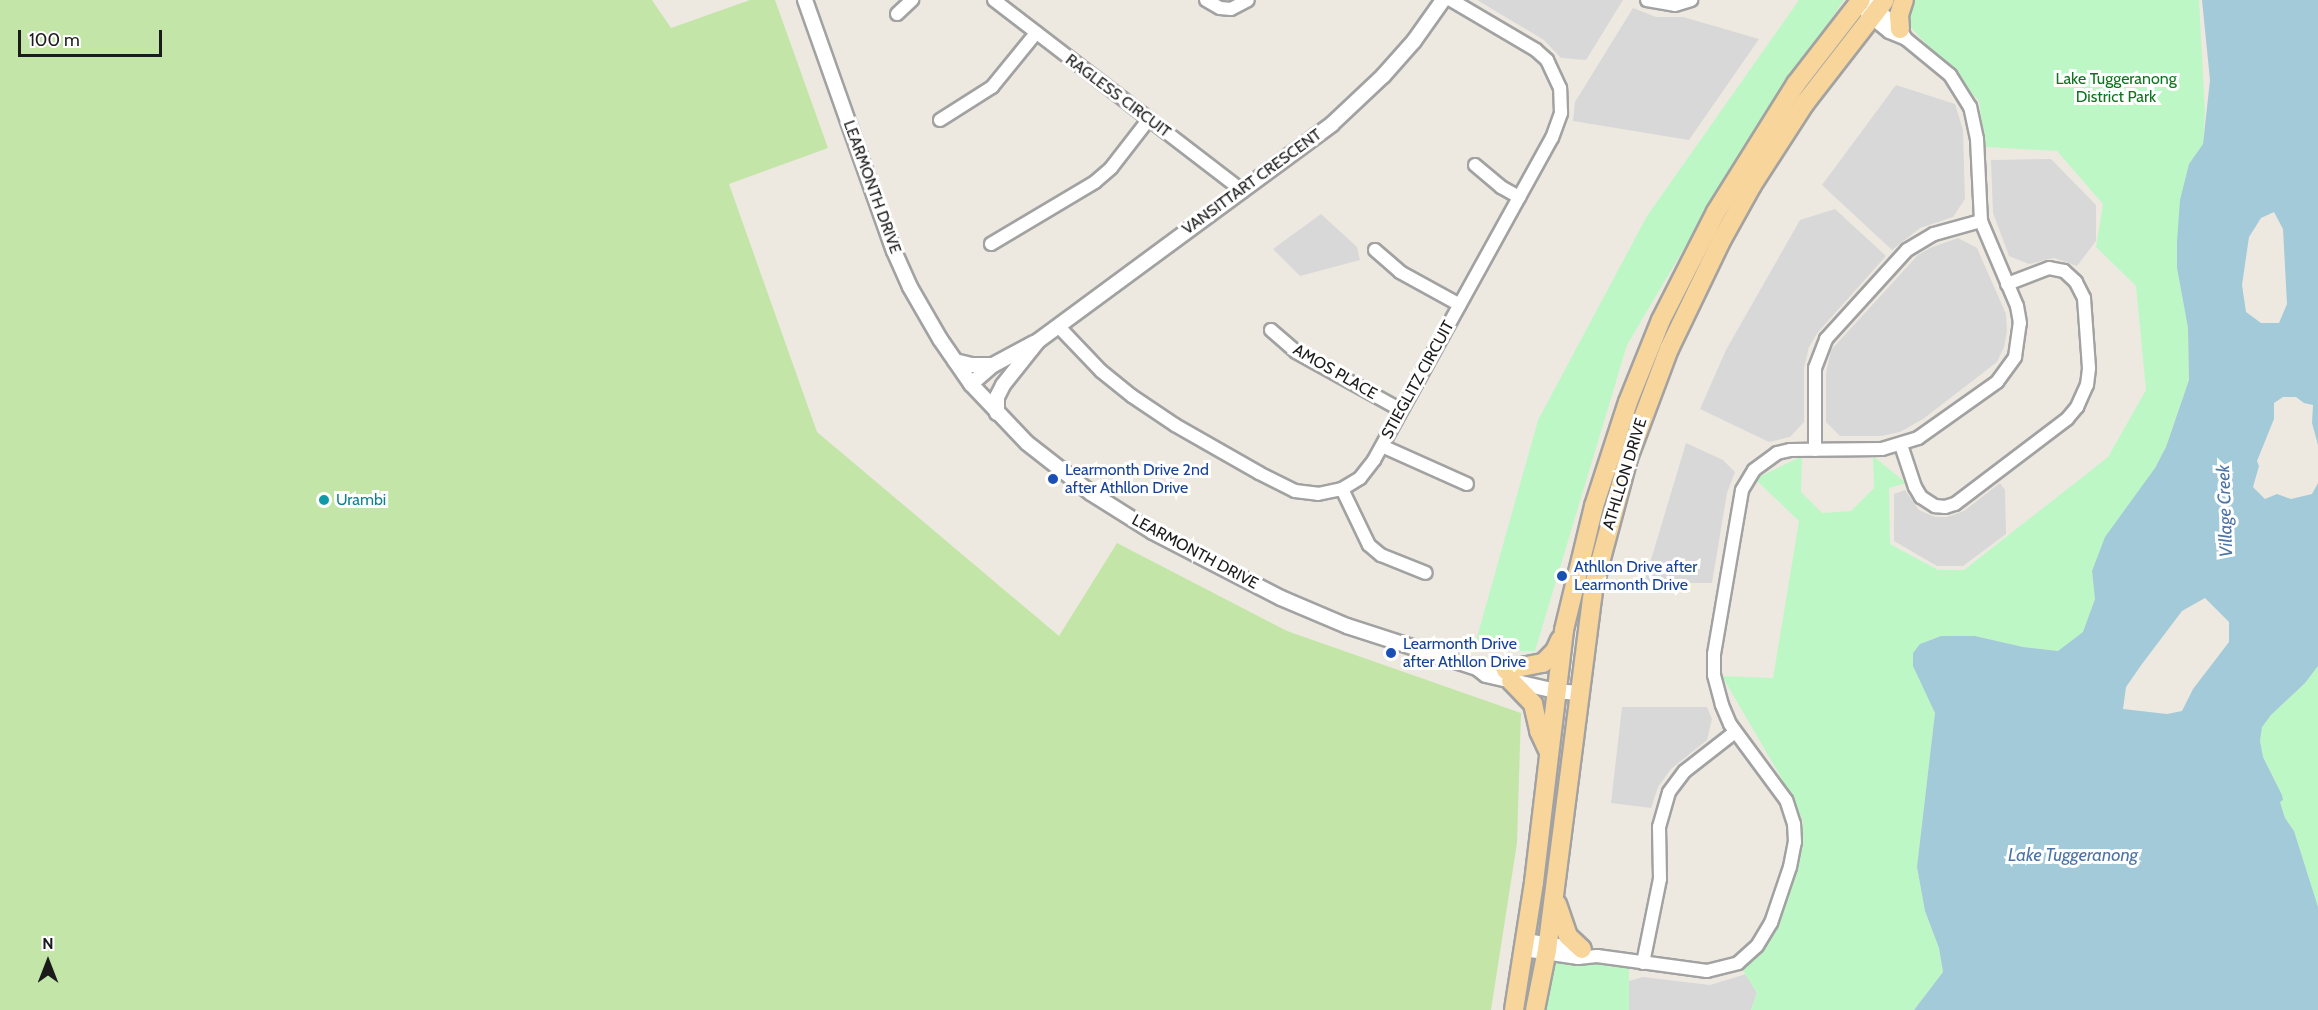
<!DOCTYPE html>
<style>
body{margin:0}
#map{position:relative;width:2318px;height:1010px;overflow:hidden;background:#ede9e1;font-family:Cabin,sans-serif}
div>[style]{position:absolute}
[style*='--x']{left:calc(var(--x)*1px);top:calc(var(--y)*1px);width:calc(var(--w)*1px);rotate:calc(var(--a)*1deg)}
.residential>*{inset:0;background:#d9d8d8}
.grass>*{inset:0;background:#c3e6a8}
.park>*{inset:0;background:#bef7c6}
.water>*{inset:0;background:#a2cad9}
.roads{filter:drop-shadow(2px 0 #a2a2a2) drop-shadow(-2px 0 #a2a2a2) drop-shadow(0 2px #a2a2a2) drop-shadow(0 -2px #a2a2a2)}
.minor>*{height:12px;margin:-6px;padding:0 6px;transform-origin:6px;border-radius:6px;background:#fff}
.tertiary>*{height:14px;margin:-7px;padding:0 7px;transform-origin:7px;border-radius:7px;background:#fff}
.primary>*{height:18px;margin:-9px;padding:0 9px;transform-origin:9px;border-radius:9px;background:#f8d59b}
.dots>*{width:16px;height:16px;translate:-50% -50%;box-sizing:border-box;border:3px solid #fff;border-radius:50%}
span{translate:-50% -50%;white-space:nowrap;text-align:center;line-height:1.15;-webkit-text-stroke:6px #fff;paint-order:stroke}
.park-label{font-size:16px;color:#0f741d}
.street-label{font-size:16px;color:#1b1b1b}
.transit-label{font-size:16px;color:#164399}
.left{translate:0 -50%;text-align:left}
.culture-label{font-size:16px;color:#0d838f}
.water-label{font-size:18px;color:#4c74a6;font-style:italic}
.north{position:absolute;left:18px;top:932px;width:60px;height:60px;-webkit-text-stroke:4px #fff;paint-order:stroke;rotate:0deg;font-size:16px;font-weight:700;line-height:24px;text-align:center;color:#1b1b1b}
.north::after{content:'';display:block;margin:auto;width:21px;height:27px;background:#1b1b1b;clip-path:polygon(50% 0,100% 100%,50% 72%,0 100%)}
.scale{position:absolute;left:18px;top:30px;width:144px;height:27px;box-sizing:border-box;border:3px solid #1b1b1b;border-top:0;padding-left:8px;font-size:18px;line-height:21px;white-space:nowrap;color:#1b1b1b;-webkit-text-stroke:4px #fff;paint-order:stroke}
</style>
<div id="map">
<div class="residential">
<i style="clip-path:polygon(1477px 0,1623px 0,1586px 60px,1561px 58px,1544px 40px)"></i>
<i style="clip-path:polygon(1633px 8px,1656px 17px,1683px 17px,1759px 39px,1689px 140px,1573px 121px,1575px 102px)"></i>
<i style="clip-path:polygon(1896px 85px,1955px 104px,1963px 130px,1965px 199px,1953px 217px,1920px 228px,1892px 250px,1822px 185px)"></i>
<i style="clip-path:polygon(2051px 159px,2096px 205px,2096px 241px,2077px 266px,2054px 258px,2029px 264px,2009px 256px,1993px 213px,1991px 160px)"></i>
<i style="clip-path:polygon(1835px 209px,1886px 256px,1818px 332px,1809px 347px,1804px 368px,1804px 422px,1790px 437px,1769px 442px,1700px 409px,1726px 350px,1800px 220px)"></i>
<i style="clip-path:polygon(1321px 214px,1357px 247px,1360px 260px,1300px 276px,1273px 249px)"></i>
<i style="clip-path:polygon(1958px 238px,1977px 248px,2006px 314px,2007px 331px,2004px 347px,1997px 362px,1923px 419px,1900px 432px,1881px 436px,1840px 436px,1826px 422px,1826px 373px,1831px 350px,1918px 255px,1930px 248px)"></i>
<i style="clip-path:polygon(1686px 443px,1723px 460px,1735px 472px,1727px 493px,1712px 583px,1644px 583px)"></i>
<i style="clip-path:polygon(2000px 483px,2005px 490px,2006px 534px,1963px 566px,1937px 566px,1894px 541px,1894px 494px,1905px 490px,1919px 510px,1935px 517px,1947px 517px,1964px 511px)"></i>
<i style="clip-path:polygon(1622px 707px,1707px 707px,1712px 719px,1707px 740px,1671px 769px,1658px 787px,1651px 808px,1611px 803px)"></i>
<i style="clip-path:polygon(1746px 974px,1757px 993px,1751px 1010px,1629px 1010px,1629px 981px,1643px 977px,1710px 985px)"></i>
</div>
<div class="grass">
<i style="clip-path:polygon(0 0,652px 0,671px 28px,750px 0,775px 0,828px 148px,729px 184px,817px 432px,1059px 636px,1117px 543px,1287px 631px,1521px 713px,1517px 843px,1491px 1010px,0 1010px)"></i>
</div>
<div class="park">
<i style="clip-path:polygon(1799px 0,1844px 0,1740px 154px,1627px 345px,1535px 651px,1494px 651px,1474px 648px,1538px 420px,1647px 216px)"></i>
<i style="clip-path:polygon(1897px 0,2199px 0,2205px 112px,2203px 144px,2189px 164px,2177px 268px,2188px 328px,2189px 380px,2166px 447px,2155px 468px,2092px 571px,2095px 599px,2083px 633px,2058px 651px,2023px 647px,1975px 636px,1941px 636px,1920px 644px,1928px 695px,1935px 713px,1917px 867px,1925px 911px,1939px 948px,1943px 972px,1914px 1010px,1751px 1010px,1757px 993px,1741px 967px,1764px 950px,1796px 866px,1803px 821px,1778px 772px,1722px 676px,1773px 678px,1799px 521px,1755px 479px,1802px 456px,1801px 492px,1822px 513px,1851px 511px,1874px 488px,1873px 456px,1906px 483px,1889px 488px,1890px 544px,1938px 570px,1964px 570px,2108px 457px,2146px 390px,2136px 286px,2096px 247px,2103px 204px,2057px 151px,1985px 147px,1979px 101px,1891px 6px)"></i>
<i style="clip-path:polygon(2318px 666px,2318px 907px,2294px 831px,2285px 818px,2280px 802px,2282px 795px,2263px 757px,2260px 741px,2262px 727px,2271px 715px,2305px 683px)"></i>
<i style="clip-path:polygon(1553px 959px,1629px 966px,1629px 1010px,1543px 1010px)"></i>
</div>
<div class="water">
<i style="clip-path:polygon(evenodd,2202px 0,2318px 0,2318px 445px,2312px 423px,2313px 405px,2304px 403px,2296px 397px,2283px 397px,2274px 403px,2274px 419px,2257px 461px,2259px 466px,2253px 487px,2265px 499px,2277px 494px,2291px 499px,2312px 494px,2318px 483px,2318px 666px,2305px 683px,2271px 715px,2262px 727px,2260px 741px,2263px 757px,2282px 795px,2283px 800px,2280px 802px,2285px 818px,2294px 831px,2318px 907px,2318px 1010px,1914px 1010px,1943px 972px,1939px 948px,1925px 911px,1917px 867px,1935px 713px,1913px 666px,1913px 653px,1920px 644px,1941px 636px,1975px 636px,2023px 647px,2058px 651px,2083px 632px,2095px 599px,2092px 571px,2105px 537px,2155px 468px,2166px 447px,2189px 380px,2188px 328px,2177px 268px,2177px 242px,2180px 200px,2189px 164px,2203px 144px,2210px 80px,2202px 0,2274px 212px,2283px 229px,2287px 304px,2279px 323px,2261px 323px,2246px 312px,2242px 285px,2249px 237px,2261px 218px,2274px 212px,2202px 0,2205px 598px,2229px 622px,2229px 642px,2193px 689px,2182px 711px,2167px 714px,2123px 709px,2126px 687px,2142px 664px,2182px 611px,2205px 598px)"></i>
</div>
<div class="roads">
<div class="minor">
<i style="--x:994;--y:0;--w:314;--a:37.5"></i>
<i style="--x:1206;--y:0;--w:16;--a:30"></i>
<i style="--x:1220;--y:8;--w:11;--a:5"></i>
<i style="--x:1231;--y:9;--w:19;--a:-28"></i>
<i style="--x:1647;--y:0;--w:28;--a:10"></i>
<i style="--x:1675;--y:5;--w:17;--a:-17"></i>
<i style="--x:897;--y:14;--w:21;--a:-43"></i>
<i style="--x:1867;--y:14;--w:28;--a:39"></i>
<i style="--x:1889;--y:32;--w:18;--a:22"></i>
<i style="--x:940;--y:120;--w:62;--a:-32.4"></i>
<i style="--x:992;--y:87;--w:70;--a:-50.8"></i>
<i style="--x:1475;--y:165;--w:34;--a:40"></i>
<i style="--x:1501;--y:187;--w:21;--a:29"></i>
<i style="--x:991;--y:244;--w:121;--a:-30.8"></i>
<i style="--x:1095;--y:182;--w:21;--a:-41"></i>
<i style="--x:1111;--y:168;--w:62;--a:-52.2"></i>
<i style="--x:1375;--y:250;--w:33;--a:41"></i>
<i style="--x:1400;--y:272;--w:68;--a:28.8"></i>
<i style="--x:1059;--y:327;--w:61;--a:46.3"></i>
<i style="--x:1101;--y:371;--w:40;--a:39"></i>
<i style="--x:1132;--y:396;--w:52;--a:34"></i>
<i style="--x:1175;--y:425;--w:97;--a:29.7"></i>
<i style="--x:1259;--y:473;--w:40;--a:26.6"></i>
<i style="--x:1295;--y:491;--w:23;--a:7"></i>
<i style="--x:1318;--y:494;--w:25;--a:-12"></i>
<i style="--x:1342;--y:489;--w:21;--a:-31"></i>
<i style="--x:1360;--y:478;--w:23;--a:-52"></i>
<i style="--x:1374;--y:460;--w:368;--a:-61.1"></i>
<i style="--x:1552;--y:138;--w:27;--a:-70"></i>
<i style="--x:1561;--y:113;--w:25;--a:-92"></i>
<i style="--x:1560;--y:88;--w:31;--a:-115"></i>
<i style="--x:1547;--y:60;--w:15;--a:-138"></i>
<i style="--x:1536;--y:50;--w:99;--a:-149.5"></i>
<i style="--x:1271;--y:330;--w:33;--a:41"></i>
<i style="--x:1296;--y:352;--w:120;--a:28.9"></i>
<i style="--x:1901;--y:445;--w:44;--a:71.6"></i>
<i style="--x:1915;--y:487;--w:12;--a:59"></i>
<i style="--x:1921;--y:497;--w:17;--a:33"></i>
<i style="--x:1935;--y:506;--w:10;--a:6"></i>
<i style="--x:1945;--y:507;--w:10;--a:-17"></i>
<i style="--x:1955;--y:504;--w:141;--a:-37.2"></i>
<i style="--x:2067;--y:419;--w:16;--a:-50"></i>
<i style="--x:2077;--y:407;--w:24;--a:-66"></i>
<i style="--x:2087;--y:385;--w:17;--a:-83"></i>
<i style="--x:2089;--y:368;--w:70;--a:-94.1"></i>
<i style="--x:2084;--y:298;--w:18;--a:-117"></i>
<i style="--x:2076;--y:282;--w:16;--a:-137"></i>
<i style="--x:2064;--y:271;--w:15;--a:-169"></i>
<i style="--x:2049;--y:268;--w:45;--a:159.1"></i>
<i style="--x:1382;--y:446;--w:93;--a:24.1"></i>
<i style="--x:1815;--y:450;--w:82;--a:-90"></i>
<i style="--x:1815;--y:368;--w:31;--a:-69"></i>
<i style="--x:1826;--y:339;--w:120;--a:-47.7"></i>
<i style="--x:1907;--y:250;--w:31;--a:-31"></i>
<i style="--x:1934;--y:234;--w:49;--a:-15.5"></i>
<i style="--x:1342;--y:489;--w:62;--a:64.3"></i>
<i style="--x:1369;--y:545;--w:16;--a:40"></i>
<i style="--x:1381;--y:555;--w:48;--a:21.8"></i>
<i style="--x:1526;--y:940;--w:57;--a:9.1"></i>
<i style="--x:1524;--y:950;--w:55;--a:8.4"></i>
<i style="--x:1578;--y:958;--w:19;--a:-6"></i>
<i style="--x:1597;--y:956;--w:111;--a:7.8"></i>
<i style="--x:1707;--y:971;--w:32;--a:-14"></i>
<i style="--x:1738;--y:963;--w:25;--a:-42"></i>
<i style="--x:1757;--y:946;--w:27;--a:-59"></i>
<i style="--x:1771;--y:923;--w:59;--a:-71.3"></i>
<i style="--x:1790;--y:867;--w:25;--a:-79"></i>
<i style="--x:1795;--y:842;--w:18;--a:-93"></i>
<i style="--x:1794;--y:824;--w:25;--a:-108"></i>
<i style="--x:1786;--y:800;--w:94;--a:-126.4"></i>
<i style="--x:1730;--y:724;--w:21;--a:-113"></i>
<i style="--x:1722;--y:705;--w:31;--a:-105"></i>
<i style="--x:1714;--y:675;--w:21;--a:-90"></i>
<i style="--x:1714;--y:654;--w:166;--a:-80.3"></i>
<i style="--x:1742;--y:490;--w:23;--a:-59"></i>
<i style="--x:1754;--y:470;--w:29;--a:-36"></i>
<i style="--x:1777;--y:453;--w:13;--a:-13"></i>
<i style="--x:1790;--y:450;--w:92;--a:-0.6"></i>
<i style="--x:1882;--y:449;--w:38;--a:-17"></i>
<i style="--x:1918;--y:438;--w:97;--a:-35.3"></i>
<i style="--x:1997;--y:382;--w:31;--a:-54"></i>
<i style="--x:2015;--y:357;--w:34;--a:-82"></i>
<i style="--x:2020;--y:323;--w:17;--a:-100"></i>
<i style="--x:2017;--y:306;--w:92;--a:-113"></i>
<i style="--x:1981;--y:221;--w:82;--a:-92.8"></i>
<i style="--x:1977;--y:139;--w:33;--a:-102"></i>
<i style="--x:1970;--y:107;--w:38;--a:-122"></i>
<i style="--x:1950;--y:75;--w:57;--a:-140.7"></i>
<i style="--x:1906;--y:39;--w:12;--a:-121"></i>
<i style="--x:1900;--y:29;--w:44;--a:-138.7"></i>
<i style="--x:1643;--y:963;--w:86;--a:-78.6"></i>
<i style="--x:1660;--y:879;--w:52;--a:-91.1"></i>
<i style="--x:1659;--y:827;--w:36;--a:-74"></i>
<i style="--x:1669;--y:792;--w:26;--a:-53"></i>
<i style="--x:1685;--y:771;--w:63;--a:-38"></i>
</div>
<div class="tertiary">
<i style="--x:805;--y:0;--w:266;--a:70.5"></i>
<i style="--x:894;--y:251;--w:39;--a:66"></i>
<i style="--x:910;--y:287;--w:60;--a:60"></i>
<i style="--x:940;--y:339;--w:55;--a:55.4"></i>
<i style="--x:971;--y:384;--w:81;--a:46.5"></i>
<i style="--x:1027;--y:443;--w:81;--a:38"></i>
<i style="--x:1091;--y:493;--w:73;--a:32.2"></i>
<i style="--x:1153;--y:532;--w:144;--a:27.3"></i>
<i style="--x:1281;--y:598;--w:72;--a:23"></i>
<i style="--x:1347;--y:626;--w:137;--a:17.9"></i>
<i style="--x:1477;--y:668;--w:11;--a:38"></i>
<i style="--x:1486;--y:675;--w:72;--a:12.9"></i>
<i style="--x:1556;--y:691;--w:22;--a:5"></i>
<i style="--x:955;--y:361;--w:16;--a:14"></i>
<i style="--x:971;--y:365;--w:22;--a:0"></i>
<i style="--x:971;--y:384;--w:29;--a:-41"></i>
<i style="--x:993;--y:365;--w:47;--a:-28.2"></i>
<i style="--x:997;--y:413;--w:16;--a:-90"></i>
<i style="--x:997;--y:397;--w:13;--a:-63"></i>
<i style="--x:1003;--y:385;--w:56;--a:-51.5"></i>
<i style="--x:1038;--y:341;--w:365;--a:-36.4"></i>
<i style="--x:1332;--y:124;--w:70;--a:-43.3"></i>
<i style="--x:1383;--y:76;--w:47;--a:-48.5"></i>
<i style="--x:1414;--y:41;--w:50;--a:-54.7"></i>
</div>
<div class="primary">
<i style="--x:1900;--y:29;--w:14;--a:-94"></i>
<i style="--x:1899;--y:15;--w:16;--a:-72"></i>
<i style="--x:1506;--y:670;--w:38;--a:-11"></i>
<i style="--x:1543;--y:663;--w:17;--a:-45"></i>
<i style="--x:1555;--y:651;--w:12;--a:-66"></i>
<i style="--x:1511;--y:681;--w:32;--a:46"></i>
<i style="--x:1533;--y:704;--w:28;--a:77"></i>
<i style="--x:1539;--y:731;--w:21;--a:65"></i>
<i style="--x:1557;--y:904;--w:34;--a:71"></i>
<i style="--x:1568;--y:936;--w:19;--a:43"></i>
<i style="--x:1514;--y:1010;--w:130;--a:-81.1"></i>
<i style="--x:1534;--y:882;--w:254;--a:-83.2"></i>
<i style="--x:1564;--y:630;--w:128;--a:-76.4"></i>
<i style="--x:1594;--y:506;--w:109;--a:-71.9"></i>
<i style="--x:1628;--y:402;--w:88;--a:-68.1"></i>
<i style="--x:1661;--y:320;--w:121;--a:-63"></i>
<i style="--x:1716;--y:212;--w:151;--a:-58"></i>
<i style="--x:1796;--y:84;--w:106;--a:-52.3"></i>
<i style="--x:1535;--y:1010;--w:61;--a:-78.7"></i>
<i style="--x:1547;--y:950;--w:368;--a:-82.7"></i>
<i style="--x:1594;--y:585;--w:131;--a:-75"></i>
<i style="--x:1628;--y:458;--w:116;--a:-69.4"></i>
<i style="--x:1669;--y:349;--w:122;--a:-64.3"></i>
<i style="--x:1722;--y:239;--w:62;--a:-60.9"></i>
<i style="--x:1752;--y:185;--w:98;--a:-57.1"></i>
<i style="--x:1805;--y:103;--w:130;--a:-52.2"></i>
</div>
</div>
<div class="dots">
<i style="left:1053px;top:479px;background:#1a4fb4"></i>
<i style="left:324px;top:500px;background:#0f9aa8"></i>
<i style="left:1562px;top:576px;background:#1a4fb4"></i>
<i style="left:1391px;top:653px;background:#1a4fb4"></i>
</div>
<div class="park-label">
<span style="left:2116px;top:88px">Lake Tuggeranong<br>District Park</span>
</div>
<div class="street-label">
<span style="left:1118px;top:96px;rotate:37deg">RAGLESS CIRCUIT</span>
<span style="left:1252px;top:182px;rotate:-36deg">VANSITTART CRESCENT</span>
<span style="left:872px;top:187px;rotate:70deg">LEARMONTH DRIVE</span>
<span style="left:1335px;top:372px;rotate:30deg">AMOS PLACE</span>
<span style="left:1418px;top:380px;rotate:-61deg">STIEGLITZ CIRCUIT</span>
<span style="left:1625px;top:474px;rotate:-73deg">ATHLLON DRIVE</span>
<span style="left:1195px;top:552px;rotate:28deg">LEARMONTH DRIVE</span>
</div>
<div class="transit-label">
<span class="left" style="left:1065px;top:479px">Learmonth Drive 2nd<br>after Athllon Drive</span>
<span class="left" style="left:1574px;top:576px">Athllon Drive after<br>Learmonth Drive</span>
<span class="left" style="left:1403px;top:653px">Learmonth Drive<br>after Athllon Drive</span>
</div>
<div class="culture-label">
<span class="left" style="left:336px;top:500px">Urambi</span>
</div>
<div class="water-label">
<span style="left:2225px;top:511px;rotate:-92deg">Village Creek</span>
<span style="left:2073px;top:855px">Lake Tuggeranong</span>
</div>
<div class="north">N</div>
<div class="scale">100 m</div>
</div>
